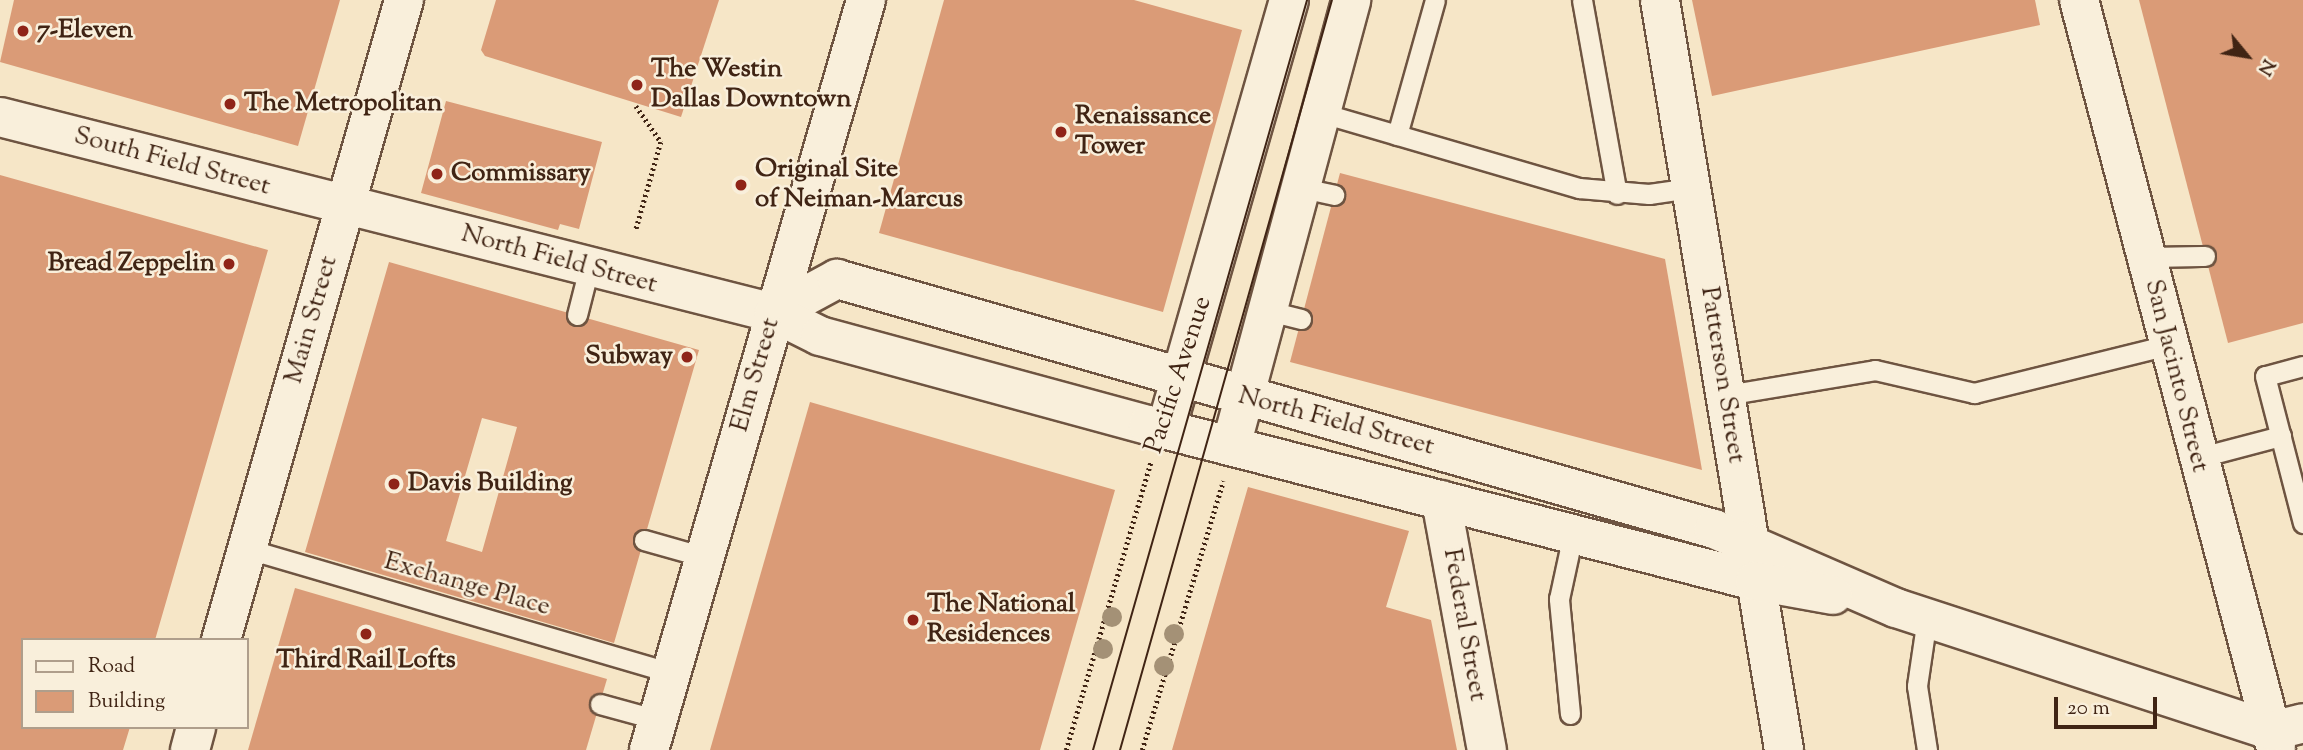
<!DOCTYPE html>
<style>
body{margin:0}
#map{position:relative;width:2303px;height:750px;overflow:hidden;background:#f6e6c7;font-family:"Sorts Mill Goudy",serif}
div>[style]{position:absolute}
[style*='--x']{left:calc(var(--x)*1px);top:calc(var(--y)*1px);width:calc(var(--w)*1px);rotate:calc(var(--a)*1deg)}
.building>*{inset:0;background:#da9b77}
.path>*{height:4.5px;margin-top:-2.25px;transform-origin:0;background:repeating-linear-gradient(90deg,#402414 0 2px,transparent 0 5.5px)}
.roads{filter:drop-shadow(2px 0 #6e5441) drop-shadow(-2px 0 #6e5441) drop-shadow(0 2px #6e5441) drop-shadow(0 -2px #6e5441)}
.lane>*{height:19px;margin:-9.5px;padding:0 9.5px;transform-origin:9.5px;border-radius:9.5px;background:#f9efdb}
.street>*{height:38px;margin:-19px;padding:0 19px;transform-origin:19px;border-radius:19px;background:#f9efdb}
.secondary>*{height:38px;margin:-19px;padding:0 19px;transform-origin:19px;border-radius:19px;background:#f9efdb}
.tram>*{height:2px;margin:-1px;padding:0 1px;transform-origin:1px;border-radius:1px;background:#402414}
.trees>*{width:20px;height:20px;margin:-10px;border-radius:50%;background:#a49176}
.dots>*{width:19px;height:19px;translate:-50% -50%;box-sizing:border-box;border:4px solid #f9efdb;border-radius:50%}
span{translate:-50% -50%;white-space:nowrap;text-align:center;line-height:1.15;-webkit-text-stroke:5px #f9efdb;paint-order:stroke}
.poi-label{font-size:26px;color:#402414;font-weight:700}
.left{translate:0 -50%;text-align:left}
.right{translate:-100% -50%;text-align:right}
.street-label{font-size:26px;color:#402414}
.legend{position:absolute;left:21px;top:638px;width:228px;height:91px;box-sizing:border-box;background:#f9efdb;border:2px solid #af9e8b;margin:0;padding:9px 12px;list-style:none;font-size:21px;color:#402414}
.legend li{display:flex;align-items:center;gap:14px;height:35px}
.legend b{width:35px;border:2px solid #af9e8b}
.north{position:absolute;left:2212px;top:21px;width:70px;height:70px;-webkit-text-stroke:5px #f9efdb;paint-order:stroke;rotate:120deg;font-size:19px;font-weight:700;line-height:28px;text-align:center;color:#402414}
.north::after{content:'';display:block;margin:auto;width:24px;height:32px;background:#402414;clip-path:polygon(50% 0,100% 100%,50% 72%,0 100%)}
.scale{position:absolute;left:2054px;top:697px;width:103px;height:32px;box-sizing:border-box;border:4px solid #402414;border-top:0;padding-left:9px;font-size:21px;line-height:24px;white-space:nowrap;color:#402414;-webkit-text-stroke:5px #f9efdb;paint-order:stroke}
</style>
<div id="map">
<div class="building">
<i style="clip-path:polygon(14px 0,340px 0,298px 146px,0 62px)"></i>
<i style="clip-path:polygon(496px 0,719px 0,681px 117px,485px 56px,481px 50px)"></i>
<i style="clip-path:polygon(944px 0,1134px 0,1242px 30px,1163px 312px,879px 233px)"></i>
<i style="clip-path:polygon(1692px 0,2035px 0,2040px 25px,1712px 96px)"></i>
<i style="clip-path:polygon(2139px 0,2303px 0,2303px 323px,2228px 343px)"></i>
<i style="clip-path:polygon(446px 101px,602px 142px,579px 229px,560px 224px,558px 230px,421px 193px)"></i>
<i style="clip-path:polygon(1340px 173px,1665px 259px,1702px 470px,1290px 362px)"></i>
<i style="clip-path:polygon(0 175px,268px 250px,155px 640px,23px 640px,23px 727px,130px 727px,123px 750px,0 750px)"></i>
<i style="clip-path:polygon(evenodd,389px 262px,699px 350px,614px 643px,305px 552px,389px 262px,482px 418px,517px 427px,482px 552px,446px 541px,482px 418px)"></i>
<i style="clip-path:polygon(810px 402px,1115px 490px,1040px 750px,710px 750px)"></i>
<i style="clip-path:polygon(1248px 487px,1409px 531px,1386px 607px,1431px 620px,1457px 750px,1172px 750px)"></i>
<i style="clip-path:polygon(295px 588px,607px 679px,586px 750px,248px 750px)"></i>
</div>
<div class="path">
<i style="--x:636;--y:106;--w:44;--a:55.2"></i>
<i style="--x:661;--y:142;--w:91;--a:105.9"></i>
<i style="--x:1066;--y:750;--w:300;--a:-73.6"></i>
<i style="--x:1142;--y:750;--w:281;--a:-73.2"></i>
</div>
<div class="roads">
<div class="lane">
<i style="--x:1582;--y:0;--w:197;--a:79.8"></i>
<i style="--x:1322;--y:113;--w:268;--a:16.3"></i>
<i style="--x:1579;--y:188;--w:70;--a:4.9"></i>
<i style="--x:1649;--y:194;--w:41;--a:-8.3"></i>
<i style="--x:1397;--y:135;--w:140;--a:-74.3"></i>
<i style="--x:1302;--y:188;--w:33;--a:12"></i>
<i style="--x:2146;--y:257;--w:59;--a:-1"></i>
<i style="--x:1269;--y:311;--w:33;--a:14"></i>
<i style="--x:577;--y:315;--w:49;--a:-75.7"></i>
<i style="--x:2303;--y:366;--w:39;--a:165"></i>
<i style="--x:2265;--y:376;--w:152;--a:75.5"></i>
<i style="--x:1726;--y:395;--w:151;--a:-9.5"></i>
<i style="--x:1875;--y:370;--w:102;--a:13.1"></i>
<i style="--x:1974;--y:393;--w:200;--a:-13.9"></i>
<i style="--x:2197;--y:458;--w:87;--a:-14.7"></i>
<i style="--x:644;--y:540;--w:62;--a:15.8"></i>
<i style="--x:248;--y:549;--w:441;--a:16.3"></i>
<i style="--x:1927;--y:618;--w:69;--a:98.4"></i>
<i style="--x:1917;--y:686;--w:65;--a:81.1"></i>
<i style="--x:600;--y:704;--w:60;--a:15.4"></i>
<i style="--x:1570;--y:714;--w:116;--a:-95.5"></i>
<i style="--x:1559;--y:599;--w:66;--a:-77.8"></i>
</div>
<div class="street">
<i style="--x:0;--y:117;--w:798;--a:14.21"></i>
<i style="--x:1166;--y:429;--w:446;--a:-74"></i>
<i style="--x:1231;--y:446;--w:462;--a:-74.9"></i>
<i style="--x:1441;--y:500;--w:254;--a:79.6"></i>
</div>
<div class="secondary">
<i style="--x:1660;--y:0;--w:760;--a:80.61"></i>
<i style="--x:2079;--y:0;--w:774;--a:75.26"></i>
<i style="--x:774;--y:313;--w:72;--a:-28.4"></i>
<i style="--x:837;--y:279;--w:912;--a:15.91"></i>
<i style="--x:1714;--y:529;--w:198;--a:23.5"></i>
<i style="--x:1896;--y:608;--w:396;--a:18.1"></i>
<i style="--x:2272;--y:731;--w:32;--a:-14"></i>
<i style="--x:774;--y:313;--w:51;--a:26.6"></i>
<i style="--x:820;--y:336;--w:340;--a:15.2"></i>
<i style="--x:1148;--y:425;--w:627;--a:14.41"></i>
<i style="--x:1755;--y:581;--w:79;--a:10.2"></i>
<i style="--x:221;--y:640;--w:666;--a:-74.04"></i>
<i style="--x:190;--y:750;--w:24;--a:-75"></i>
<i style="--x:649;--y:750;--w:781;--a:-73.86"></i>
</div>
</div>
<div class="tram">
<i style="--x:1093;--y:750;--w:780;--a:-74.07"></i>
<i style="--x:1120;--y:750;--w:779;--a:-74.22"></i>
</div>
<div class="trees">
<i style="left:1112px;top:617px"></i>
<i style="left:1174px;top:634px"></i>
<i style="left:1103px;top:649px"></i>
<i style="left:1164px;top:666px"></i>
</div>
<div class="dots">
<i style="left:23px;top:31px;background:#8f2418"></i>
<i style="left:637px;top:85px;background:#8f2418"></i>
<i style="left:230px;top:104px;background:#8f2418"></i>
<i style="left:1061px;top:132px;background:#8f2418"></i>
<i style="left:437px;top:174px;background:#8f2418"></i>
<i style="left:741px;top:185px;background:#8f2418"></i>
<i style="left:229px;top:264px;background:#8f2418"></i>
<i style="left:687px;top:357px;background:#8f2418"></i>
<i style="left:394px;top:484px;background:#8f2418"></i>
<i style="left:913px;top:620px;background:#8f2418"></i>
<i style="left:366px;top:634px;background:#8f2418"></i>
</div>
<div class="poi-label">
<span class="left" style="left:37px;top:31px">7-Eleven</span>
<span class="left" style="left:651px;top:85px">The Westin<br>Dallas Downtown</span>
<span class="left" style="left:244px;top:104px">The Metropolitan</span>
<span class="left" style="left:1075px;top:132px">Renaissance<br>Tower</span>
<span class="left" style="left:755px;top:185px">Original Site<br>of Neiman-Marcus</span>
<span class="left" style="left:451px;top:174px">Commissary</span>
<span class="right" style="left:215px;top:264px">Bread Zeppelin</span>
<span class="right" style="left:673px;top:357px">Subway</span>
<span class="left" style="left:408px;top:484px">Davis Building</span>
<span class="left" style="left:927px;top:620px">The National<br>Residences</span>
<span style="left:366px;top:661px">Third Rail Lofts</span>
</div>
<div class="street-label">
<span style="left:172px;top:162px;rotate:15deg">South Field Street</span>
<span style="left:559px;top:260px;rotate:15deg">North Field Street</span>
<span style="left:312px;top:320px;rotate:-74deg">Main Street</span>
<span style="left:756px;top:375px;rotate:-74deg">Elm Street</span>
<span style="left:1179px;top:375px;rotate:-72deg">Pacific Avenue</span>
<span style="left:1722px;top:375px;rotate:81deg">Patterson Street</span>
<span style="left:2176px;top:376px;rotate:76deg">San Jacinto Street</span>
<span style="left:1336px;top:422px;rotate:15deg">North Field Street</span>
<span style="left:467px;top:585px;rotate:16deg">Exchange Place</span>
<span style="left:1464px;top:625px;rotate:80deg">Federal Street</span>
</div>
<ul class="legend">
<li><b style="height:9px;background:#f9efdb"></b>Road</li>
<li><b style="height:19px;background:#da9b77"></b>Building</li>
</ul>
<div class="north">N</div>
<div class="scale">20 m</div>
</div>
